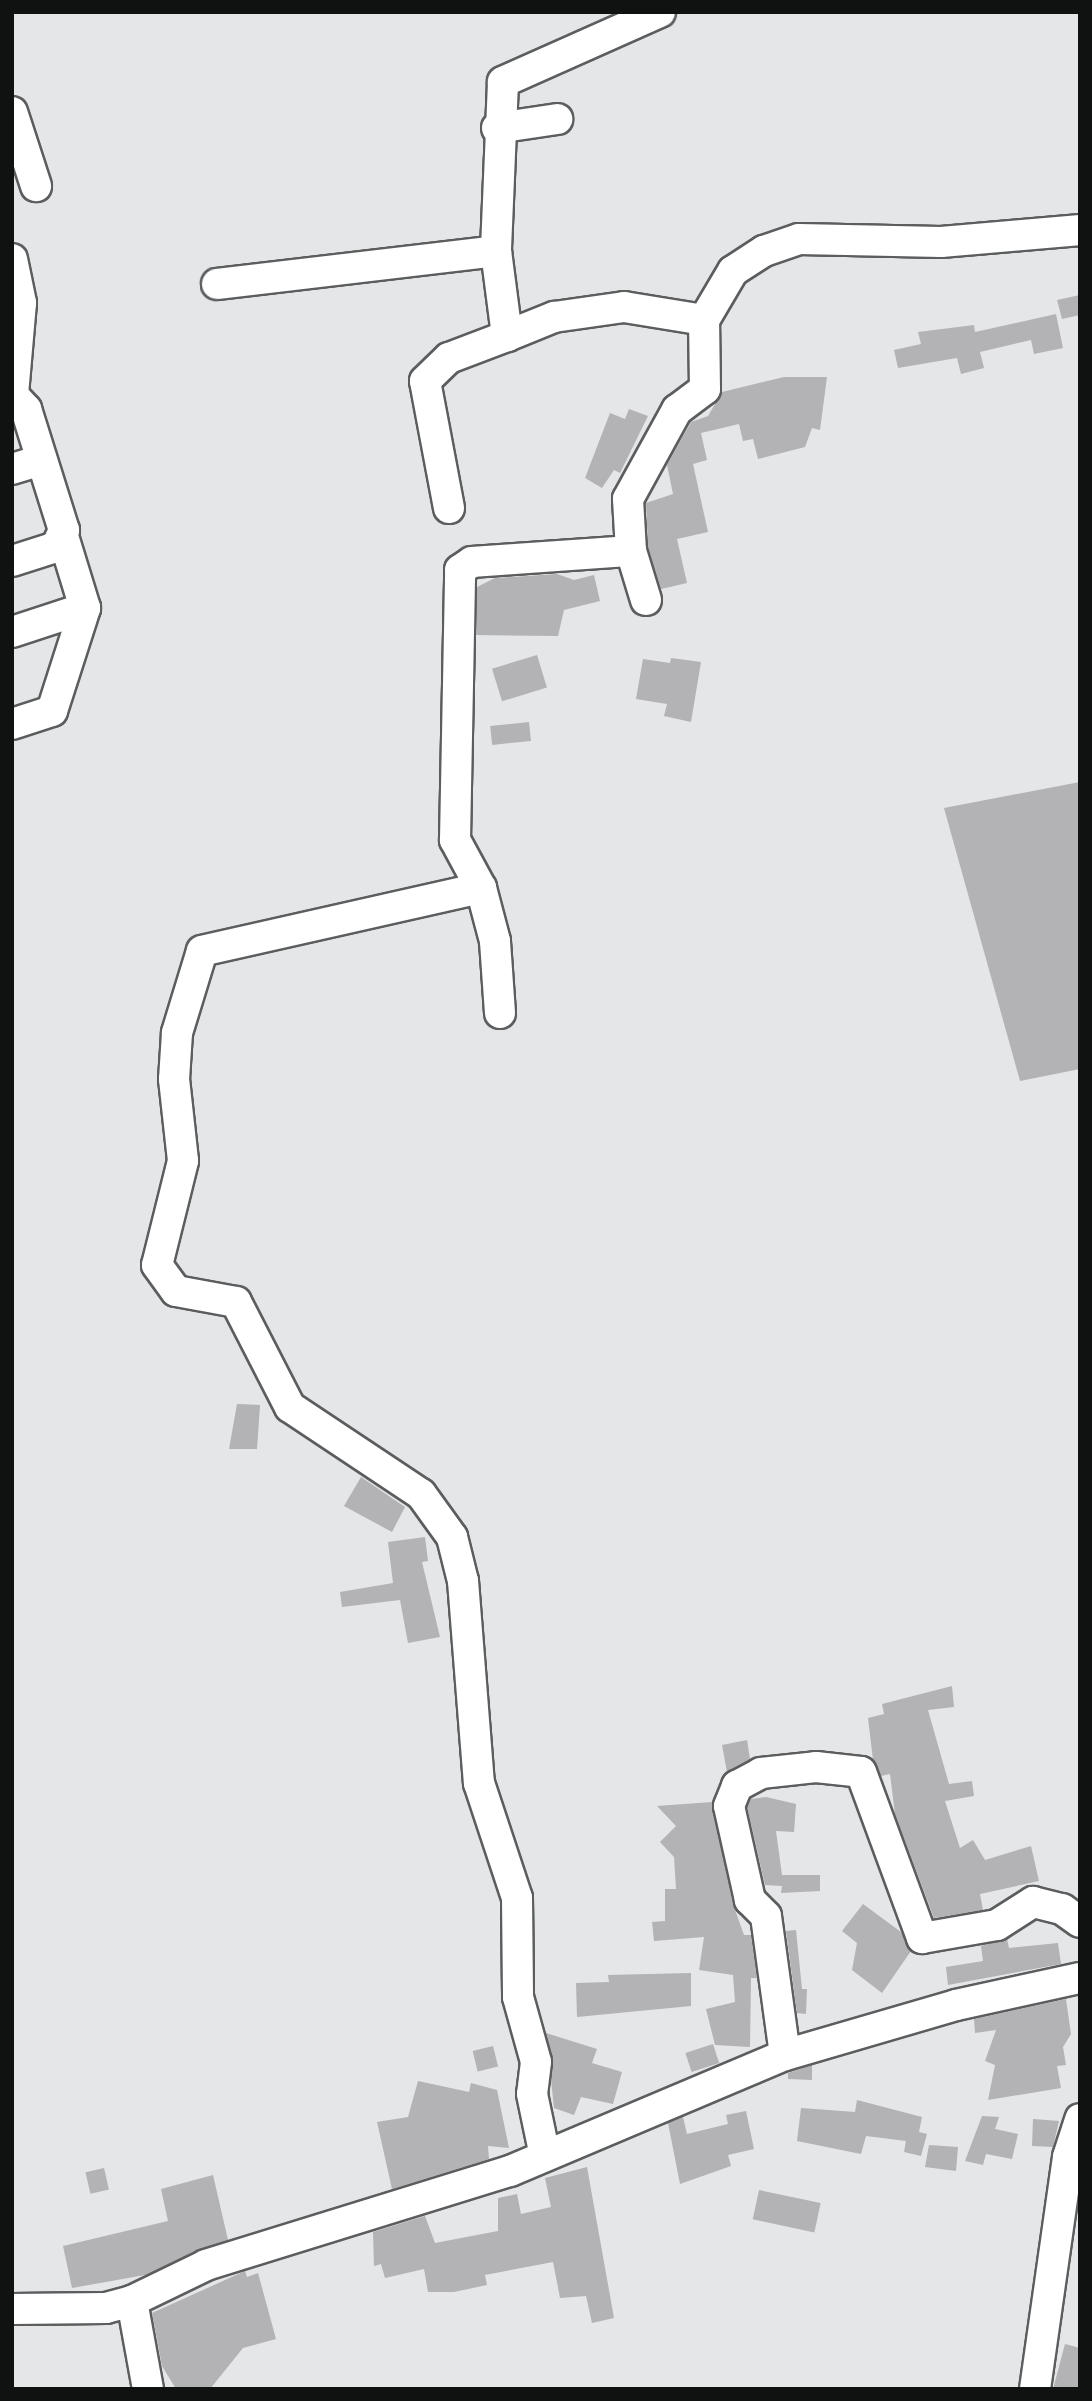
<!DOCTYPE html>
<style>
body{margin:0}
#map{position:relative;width:1092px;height:2401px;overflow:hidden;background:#e4e6e8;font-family:Poppins,sans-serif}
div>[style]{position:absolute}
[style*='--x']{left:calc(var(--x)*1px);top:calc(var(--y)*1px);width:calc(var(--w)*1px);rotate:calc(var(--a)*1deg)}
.building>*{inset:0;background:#b3b2b4;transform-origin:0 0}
.roads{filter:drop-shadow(2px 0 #5b5d5e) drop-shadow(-2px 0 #5b5d5e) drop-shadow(0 2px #5b5d5e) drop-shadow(0 -2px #5b5d5e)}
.minor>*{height:30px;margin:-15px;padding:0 15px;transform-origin:15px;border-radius:15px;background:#fff}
span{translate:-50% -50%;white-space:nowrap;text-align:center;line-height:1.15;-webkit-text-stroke:7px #f1f3f5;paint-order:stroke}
.frame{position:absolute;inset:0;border:14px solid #101111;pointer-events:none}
</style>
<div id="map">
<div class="building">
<i style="clip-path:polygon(1080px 295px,1080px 315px,1062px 319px,1057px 300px)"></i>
<i style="clip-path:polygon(1056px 314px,1063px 348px,1034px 354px,1031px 340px,980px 352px,984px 368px,961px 374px,957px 358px,898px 368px,894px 350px,921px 344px,918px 332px,974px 325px,975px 332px)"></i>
<i style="clip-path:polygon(784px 377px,827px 377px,820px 430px,812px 428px,805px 447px,758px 459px,753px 439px,743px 441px,739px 424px,701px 433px,707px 460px,693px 464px,708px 532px,677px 539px,687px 583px,661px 589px,648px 548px,646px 503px,673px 494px,667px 465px,691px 422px,708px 416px,722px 392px)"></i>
<i style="clip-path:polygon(629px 409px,648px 416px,620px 473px,614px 470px,602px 488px,585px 478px,610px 413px,625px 419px)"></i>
<i style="clip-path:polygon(557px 574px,574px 580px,594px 575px,600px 601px,564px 610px,558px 636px,476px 635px,477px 587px,495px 578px)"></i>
<i style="left:537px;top:655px;width:34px;height:47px;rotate:73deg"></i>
<i style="clip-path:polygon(671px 658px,701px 662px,691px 722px,664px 716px,667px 704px,636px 699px,643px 659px,670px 663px)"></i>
<i style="left:529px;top:722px;width:19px;height:39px;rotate:84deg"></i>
<i style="clip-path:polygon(1080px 782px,1080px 1069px,1020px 1081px,944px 808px)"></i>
<i style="clip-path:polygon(237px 1404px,260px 1405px,257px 1449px,229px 1449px)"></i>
<i style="clip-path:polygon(361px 1477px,405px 1507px,392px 1532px,344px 1506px)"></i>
<i style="clip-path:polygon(425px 1537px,428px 1561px,422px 1562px,440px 1637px,408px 1643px,400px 1600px,342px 1607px,340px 1592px,393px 1583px,388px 1542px)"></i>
<i style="clip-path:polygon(952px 1686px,954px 1707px,928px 1710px,949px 1784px,972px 1781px,974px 1796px,945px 1801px,960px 1848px,973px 1840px,985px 1860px,1031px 1846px,1039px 1881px,980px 1894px,983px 1910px,934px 1918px,895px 1814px,890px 1774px,881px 1776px,873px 1760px,868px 1718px,884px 1714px,882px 1704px)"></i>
<i style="clip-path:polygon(747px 1740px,750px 1759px,727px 1772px,722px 1745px)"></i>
<i style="clip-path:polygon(766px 1797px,796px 1804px,794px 1832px,776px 1831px,782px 1875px,820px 1875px,820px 1891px,781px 1893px,782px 1886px,765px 1885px,747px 1807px,751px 1799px)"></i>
<i style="clip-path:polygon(712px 1802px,733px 1904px,744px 1935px,751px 1935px,757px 1978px,751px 1978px,750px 2047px,715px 2045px,706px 2009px,735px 2002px,733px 1975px,699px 1970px,704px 1937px,654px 1941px,652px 1922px,665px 1921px,665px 1889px,676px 1889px,674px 1857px,660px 1842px,676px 1826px,657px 1806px)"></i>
<i style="clip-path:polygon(863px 1904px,901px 1932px,911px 1951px,882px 1993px,852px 1970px,857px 1943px,842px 1931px)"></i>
<i style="clip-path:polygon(796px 1930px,802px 1989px,807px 1989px,806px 2014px,797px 2013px,786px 1931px)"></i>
<i style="clip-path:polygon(1007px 1939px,1009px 1948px,1058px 1943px,1061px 1964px,948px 1985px,946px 1967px,983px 1961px,981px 1946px)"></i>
<i style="clip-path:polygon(691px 1973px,691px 2006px,577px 2017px,576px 1983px,609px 1982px,608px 1975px)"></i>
<i style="clip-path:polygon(1066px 1999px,1071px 2034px,1063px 2047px,1066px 2065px,1057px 2066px,1061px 2088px,988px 2100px,995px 2065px,985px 2061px,996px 2030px,975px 2033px,974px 2019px)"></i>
<i style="clip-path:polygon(546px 2033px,597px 2049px,592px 2063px,622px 2072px,613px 2104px,581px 2097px,574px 2115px,554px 2108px)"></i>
<i style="left:713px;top:2044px;width:20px;height:29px;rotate:72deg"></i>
<i style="left:493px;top:2046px;width:21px;height:21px;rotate:76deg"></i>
<i style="clip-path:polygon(812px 2065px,812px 2080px,788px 2079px,788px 2073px)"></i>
<i style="clip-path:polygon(418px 2081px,469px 2092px,471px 2083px,497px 2090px,509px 2148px,488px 2146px,489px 2159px,392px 2189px,377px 2122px,408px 2117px)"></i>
<i style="clip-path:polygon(857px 2100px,922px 2117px,919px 2132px,927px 2134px,921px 2156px,904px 2152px,906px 2141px,866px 2136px,861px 2154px,797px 2141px,801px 2108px,855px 2112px)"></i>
<i style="clip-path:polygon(746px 2111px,754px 2149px,728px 2155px,731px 2166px,680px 2184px,668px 2123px,683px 2117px,687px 2134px,728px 2124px,726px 2115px)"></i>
<i style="clip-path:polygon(982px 2116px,999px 2117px,995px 2129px,1018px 2134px,1012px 2159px,986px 2154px,983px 2165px,965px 2161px)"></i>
<i style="clip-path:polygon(1033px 2119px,1059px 2121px,1053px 2147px,1032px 2146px)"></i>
<i style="clip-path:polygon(929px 2145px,958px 2147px,956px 2171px,925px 2167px)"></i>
<i style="clip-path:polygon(587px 2167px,614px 2318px,592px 2323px,586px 2296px,560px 2298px,553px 2262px,485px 2275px,487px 2285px,454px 2292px,428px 2292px,424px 2269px,385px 2278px,381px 2264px,374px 2266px,373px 2232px,425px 2216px,435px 2243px,498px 2231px,498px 2198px,517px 2194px,521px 2214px,551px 2207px,545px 2178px)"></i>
<i style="left:104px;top:2168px;width:22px;height:19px;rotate:77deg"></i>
<i style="clip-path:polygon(213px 2175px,228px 2240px,145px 2275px,72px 2288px,63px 2246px,168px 2221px,161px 2189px)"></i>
<i style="left:759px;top:2190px;width:63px;height:30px;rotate:12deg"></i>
<i style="clip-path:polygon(245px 2271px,247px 2277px,258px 2273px,276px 2339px,243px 2348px,210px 2389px,176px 2389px,162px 2366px,152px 2313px)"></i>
<i style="clip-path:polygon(1065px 2344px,1080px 2348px,1080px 2389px,1053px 2389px)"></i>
</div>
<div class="roads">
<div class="minor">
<i style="--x:660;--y:12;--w:172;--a:156"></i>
<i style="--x:503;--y:82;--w:169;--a:92.4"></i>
<i style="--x:496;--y:251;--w:86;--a:82.6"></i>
<i style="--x:507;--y:336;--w:51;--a:-22"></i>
<i style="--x:554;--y:317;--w:71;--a:-8.1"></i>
<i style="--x:624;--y:307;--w:81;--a:9.2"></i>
<i style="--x:704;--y:320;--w:57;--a:-59.4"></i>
<i style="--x:733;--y:271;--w:37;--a:-33"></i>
<i style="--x:764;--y:251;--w:37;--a:-19"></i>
<i style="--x:799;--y:239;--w:142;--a:1.2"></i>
<i style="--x:941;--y:242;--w:140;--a:-4.9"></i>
<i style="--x:12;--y:112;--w:78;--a:72"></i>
<i style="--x:497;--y:128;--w:61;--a:-8.5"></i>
<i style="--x:12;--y:259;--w:45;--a:78.4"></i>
<i style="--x:217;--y:284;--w:281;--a:-6.7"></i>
<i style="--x:12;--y:306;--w:9;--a:-18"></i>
<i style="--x:21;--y:303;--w:91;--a:95"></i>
<i style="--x:12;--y:394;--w:21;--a:47"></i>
<i style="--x:26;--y:409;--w:127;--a:72.6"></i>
<i style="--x:64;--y:530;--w:19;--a:115"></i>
<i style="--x:56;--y:547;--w:46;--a:162.3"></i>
<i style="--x:12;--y:469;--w:31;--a:-17"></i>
<i style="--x:449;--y:508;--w:129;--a:-100.7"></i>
<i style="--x:425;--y:381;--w:33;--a:-44"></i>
<i style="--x:449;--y:358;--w:62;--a:-20.8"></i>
<i style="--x:646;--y:600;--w:51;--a:-107"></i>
<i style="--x:631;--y:551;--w:52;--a:-93.3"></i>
<i style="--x:628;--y:499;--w:102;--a:-61.2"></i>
<i style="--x:677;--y:410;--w:35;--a:-37"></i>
<i style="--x:705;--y:389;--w:69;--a:-90.8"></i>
<i style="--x:12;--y:632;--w:77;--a:-18.2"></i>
<i style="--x:85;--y:608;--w:75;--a:-107"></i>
<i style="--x:12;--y:724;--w:42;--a:-18"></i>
<i style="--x:52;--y:711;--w:108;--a:-72.2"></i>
<i style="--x:481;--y:888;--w:286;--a:167.3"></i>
<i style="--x:202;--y:951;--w:86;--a:107"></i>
<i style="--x:177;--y:1033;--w:46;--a:93.7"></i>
<i style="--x:174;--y:1079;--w:82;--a:83.7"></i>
<i style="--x:183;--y:1161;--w:107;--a:104"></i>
<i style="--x:157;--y:1265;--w:32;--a:54"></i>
<i style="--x:176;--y:1291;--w:61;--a:10.4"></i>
<i style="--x:236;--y:1302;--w:118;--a:62.8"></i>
<i style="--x:290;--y:1407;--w:157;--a:33.6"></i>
<i style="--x:421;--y:1494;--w:53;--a:54.2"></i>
<i style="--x:452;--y:1537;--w:45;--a:76"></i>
<i style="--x:463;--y:1581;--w:203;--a:85.5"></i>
<i style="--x:479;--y:1783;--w:121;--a:71.7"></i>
<i style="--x:517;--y:1898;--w:99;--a:89.4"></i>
<i style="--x:518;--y:1997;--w:67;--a:74.5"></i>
<i style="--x:536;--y:2062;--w:32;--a:97"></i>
<i style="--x:532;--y:2094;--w:63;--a:78.2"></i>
<i style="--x:500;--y:1013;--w:72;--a:-94"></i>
<i style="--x:495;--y:941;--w:55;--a:-104.8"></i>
<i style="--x:481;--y:888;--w:55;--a:-118.4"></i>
<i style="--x:455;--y:840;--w:270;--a:-88.9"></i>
<i style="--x:460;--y:570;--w:14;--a:-34"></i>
<i style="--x:472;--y:562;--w:159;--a:-4"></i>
<i style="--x:785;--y:2055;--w:140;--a:-97.8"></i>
<i style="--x:766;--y:1916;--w:23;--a:-135"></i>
<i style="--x:750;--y:1900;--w:96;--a:-102.6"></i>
<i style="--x:729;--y:1806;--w:22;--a:-68"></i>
<i style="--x:737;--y:1786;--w:27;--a:-28"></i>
<i style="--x:761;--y:1773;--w:55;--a:-6.2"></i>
<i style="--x:816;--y:1767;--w:45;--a:6.3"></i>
<i style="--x:861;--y:1772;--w:177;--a:69.8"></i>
<i style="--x:922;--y:1938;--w:76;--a:-9.8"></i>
<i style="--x:997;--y:1925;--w:43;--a:-32.6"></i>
<i style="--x:1033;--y:1902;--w:30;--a:14"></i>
<i style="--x:1062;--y:1909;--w:22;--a:36"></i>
<i style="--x:132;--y:2301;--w:89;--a:79.7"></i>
<i style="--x:12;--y:2309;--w:94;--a:-0.6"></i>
<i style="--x:106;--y:2308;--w:27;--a:-15"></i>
<i style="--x:132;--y:2301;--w:82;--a:-25.9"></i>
<i style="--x:206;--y:2265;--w:318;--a:-17.2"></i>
<i style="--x:510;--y:2171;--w:298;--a:-22.9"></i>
<i style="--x:785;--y:2055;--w:178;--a:-16.3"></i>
<i style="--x:956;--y:2005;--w:127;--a:-12.3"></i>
<i style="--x:1035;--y:2389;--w:234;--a:-81.9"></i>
<i style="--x:1068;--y:2157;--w:40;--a:-72"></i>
</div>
</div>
<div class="frame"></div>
</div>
